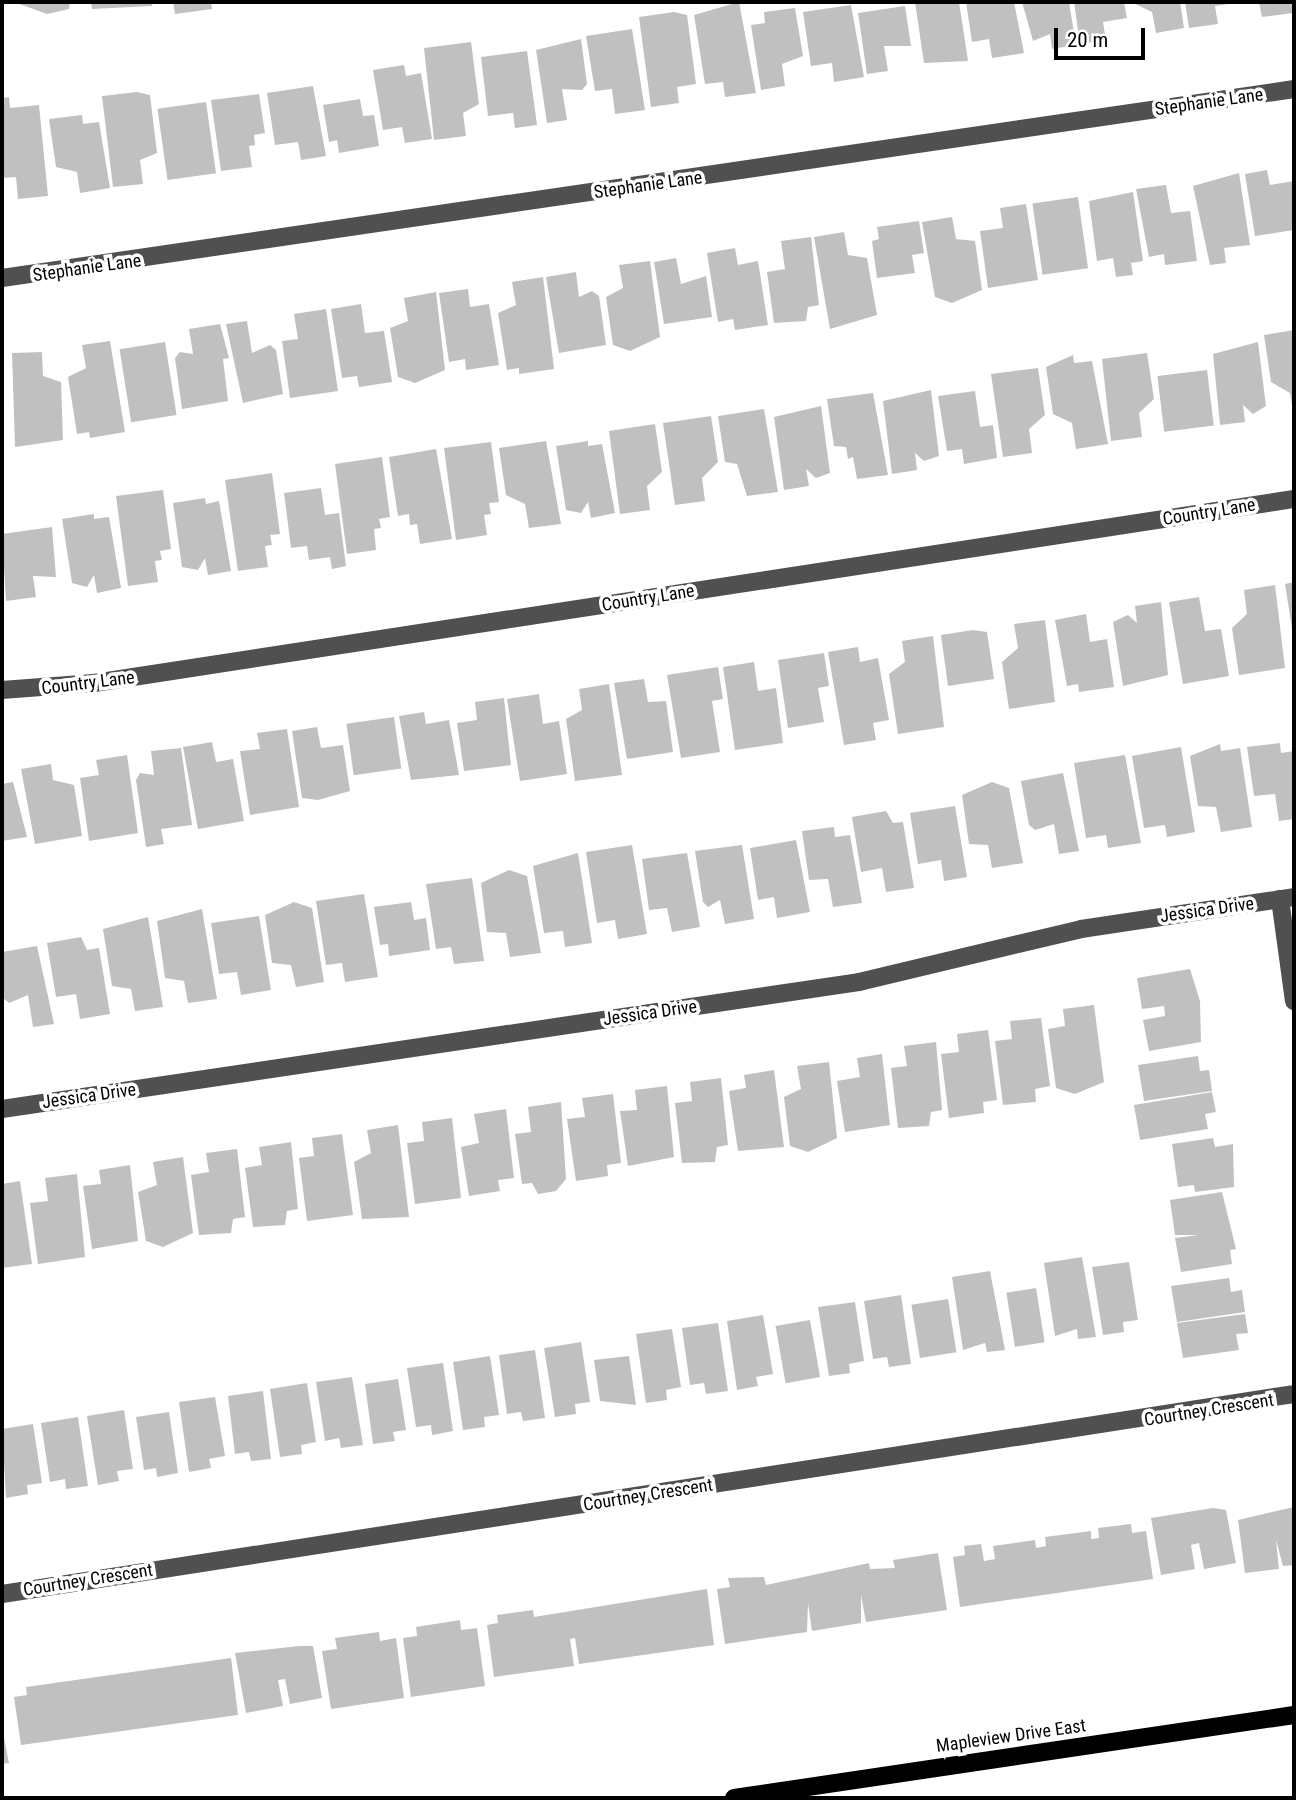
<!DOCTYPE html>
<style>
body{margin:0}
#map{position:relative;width:1296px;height:1800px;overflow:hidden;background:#fff;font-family:"Roboto Condensed",sans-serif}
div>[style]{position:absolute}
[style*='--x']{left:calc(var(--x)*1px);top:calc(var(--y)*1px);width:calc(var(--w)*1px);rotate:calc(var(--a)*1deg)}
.building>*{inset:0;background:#c0c0c0;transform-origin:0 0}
.minor>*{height:18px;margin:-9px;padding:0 9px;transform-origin:9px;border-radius:9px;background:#505050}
.major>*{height:18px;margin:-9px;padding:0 9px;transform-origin:9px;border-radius:9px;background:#000}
span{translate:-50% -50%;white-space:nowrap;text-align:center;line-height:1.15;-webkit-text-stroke:7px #fff;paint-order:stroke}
.street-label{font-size:18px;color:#000}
.frame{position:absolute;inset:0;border:4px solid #000;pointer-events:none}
.scale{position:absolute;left:1054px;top:28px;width:91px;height:32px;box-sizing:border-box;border:4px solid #000;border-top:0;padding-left:9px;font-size:21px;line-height:24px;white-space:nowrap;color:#000;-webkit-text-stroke:5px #fff;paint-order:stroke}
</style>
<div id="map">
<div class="building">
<i style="clip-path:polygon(14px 2px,70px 2px,69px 9px,47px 14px)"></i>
<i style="clip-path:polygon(91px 2px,152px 2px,152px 6px,92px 9px)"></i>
<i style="clip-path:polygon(173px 2px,211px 2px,212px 9px,175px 14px)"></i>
<i style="clip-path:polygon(739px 2px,756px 93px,725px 97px,723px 82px,705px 84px,694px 15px)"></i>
<i style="clip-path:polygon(915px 2px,959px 2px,968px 61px,924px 63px)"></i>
<i style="clip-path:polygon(966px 2px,1014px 2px,1024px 53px,992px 58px,989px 39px,972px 42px)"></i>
<i style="clip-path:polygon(1022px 2px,1069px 2px,1076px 45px,1052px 49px,1050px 34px,1033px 41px)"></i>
<i style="clip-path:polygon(1074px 2px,1124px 2px,1127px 18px,1103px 22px,1106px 40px,1080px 44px)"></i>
<i style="clip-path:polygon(1131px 2px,1180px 2px,1184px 28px,1156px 33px,1152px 12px)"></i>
<i style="clip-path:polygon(1185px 2px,1234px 2px,1235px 3px,1215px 6px,1218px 24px,1189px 28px)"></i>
<i style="clip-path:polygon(1259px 2px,1291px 2px,1293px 13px,1262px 17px)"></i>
<i style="clip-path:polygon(851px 5px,864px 77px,834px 82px,832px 63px,811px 66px,803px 12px)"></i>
<i style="clip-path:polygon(905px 6px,911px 46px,884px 46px,888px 71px,867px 74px,858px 13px)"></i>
<i style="clip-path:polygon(795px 8px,803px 56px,782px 64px,785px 86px,761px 90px,751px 25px,765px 23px,764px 12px)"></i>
<i style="clip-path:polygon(674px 12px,687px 15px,696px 84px,677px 87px,679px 103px,651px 107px,639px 17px)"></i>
<i style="clip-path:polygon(632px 29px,645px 110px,615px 114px,612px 89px,595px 91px,586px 36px)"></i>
<i style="clip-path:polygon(581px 39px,587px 84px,582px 90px,562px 89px,567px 120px,547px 123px,536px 50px)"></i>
<i style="clip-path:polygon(471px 42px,479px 104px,463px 113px,466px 136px,434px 140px,424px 48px)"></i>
<i style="clip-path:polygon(527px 51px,537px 125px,515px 128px,513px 113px,488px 116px,481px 57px)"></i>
<i style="clip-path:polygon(404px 65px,406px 76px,421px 73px,432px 139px,405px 143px,402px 127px,383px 130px,373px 70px)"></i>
<i style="clip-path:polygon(313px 86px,326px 156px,301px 160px,298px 142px,275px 145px,267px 93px)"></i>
<i style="clip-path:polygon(137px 92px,150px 95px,157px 153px,140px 160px,143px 184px,113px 187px,102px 96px)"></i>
<i style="clip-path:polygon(259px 94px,265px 133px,254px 135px,255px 145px,249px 146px,252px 167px,221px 171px,211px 100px)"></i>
<i style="clip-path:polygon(9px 97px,10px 108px,39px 105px,48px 196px,18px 199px,16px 177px,2px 178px,2px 98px)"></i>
<i style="clip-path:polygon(360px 99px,363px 116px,374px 115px,379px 146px,339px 153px,337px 140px,329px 142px,323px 105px)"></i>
<i style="left:206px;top:102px;width:72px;height:49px;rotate:82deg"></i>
<i style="clip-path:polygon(82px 115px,83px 124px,99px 122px,110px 188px,80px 193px,77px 172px,56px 167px,49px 119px)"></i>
<i style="clip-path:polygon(1267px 170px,1270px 185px,1294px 181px,1294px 230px,1255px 236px,1245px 174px)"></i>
<i style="clip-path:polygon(1239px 173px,1250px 245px,1224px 248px,1226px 263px,1210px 265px,1193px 186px)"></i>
<i style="clip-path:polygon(1166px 185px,1171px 213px,1190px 211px,1197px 261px,1165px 265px,1164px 254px,1149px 257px,1136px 189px)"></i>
<i style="clip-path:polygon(1133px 192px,1143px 261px,1131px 263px,1133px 275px,1116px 277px,1113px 258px,1097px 261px,1089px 201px)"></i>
<i style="left:1078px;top:197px;width:72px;height:46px;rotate:82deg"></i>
<i style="clip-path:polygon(1026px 204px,1038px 280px,988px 288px,980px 231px,1003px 228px,1000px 208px)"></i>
<i style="clip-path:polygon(952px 217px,956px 239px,975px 241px,982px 290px,952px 303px,935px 297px,922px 222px)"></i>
<i style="clip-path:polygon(919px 221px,924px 253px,912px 255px,915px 273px,877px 278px,872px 241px,879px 239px,877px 227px)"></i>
<i style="clip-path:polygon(844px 232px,848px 255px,867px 258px,877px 315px,830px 329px,814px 237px)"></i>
<i style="clip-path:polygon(811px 237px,819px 305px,808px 307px,806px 321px,774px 323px,767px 272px,785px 269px,781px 241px)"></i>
<i style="clip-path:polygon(735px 248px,738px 265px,758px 261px,768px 325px,735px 330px,733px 319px,718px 322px,707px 253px)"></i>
<i style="clip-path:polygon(676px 258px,681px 284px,706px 276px,712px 317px,664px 324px,654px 262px)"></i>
<i style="clip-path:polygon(650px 261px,660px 337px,630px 351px,613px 345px,606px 297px,623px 288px,619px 265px)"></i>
<i style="clip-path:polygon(576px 272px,579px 297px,592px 291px,599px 296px,606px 345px,559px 353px,546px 277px)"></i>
<i style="clip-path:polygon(543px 277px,554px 369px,519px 374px,519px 368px,507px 370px,498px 313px,516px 305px,512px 282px)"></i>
<i style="clip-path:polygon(468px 289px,470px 307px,489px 304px,499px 365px,466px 370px,465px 359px,449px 362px,439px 293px)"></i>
<i style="clip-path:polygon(436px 292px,445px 370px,415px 383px,398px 377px,390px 328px,408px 321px,404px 298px)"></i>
<i style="clip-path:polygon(361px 304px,365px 333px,384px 331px,392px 382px,359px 387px,357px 376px,342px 378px,331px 309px)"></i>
<i style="clip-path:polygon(326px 309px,338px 391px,290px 398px,282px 341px,298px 339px,294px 314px)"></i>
<i style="clip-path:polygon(247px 321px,252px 353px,270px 345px,276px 350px,283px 394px,243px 403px,226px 324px)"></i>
<i style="clip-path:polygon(220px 324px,229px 358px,223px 359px,228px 401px,182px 409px,175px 358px,180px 352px,193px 354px,189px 329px)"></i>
<i style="clip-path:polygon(1294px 330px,1294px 411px,1293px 411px,1290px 393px,1271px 382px,1264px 335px)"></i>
<i style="clip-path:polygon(110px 341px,125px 432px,90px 438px,89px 432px,77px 434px,68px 377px,86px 368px,82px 345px)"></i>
<i style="left:165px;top:342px;width:74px;height:46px;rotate:81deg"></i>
<i style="clip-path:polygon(1258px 342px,1266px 406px,1253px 414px,1243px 405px,1245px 422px,1220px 425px,1213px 354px)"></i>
<i style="clip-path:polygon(42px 352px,43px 376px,61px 382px,63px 440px,15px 447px,12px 353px)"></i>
<i style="clip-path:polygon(1147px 353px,1154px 399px,1139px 413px,1142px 437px,1111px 441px,1102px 359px)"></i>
<i style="clip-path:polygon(1073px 355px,1074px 363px,1092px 361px,1108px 444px,1076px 449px,1072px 423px,1053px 414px,1046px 367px)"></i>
<i style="clip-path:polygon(1038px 368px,1045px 415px,1029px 429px,1032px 453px,1003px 457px,991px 374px)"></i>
<i style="left:1207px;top:370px;width:56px;height:50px;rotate:83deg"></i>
<i style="clip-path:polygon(931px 390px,939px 456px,924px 461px,915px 453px,917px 470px,892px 474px,883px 401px)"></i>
<i style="clip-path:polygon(975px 391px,980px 427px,993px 425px,997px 458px,964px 464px,962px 449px,947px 451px,938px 396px)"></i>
<i style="clip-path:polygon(873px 393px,888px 475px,857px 479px,853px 457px,848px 459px,846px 447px,834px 446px,827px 399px)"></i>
<i style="clip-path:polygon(821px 406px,830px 473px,816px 478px,806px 469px,809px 486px,784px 490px,774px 417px)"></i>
<i style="clip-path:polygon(764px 409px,778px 492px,747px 496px,737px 464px,725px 462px,718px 416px)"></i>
<i style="clip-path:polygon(711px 416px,718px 462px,702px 478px,705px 501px,675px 505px,663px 423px)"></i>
<i style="clip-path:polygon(655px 424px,662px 472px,647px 486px,650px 510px,620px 514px,609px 431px)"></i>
<i style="clip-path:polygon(546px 441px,561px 524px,529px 528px,525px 504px,506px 495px,499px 448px)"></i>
<i style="clip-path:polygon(588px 441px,588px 446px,602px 444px,615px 513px,591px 518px,588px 502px,581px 513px,566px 510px,556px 446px)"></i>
<i style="clip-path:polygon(491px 442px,499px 502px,489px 503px,491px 514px,484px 515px,487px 535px,456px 540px,444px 448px)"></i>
<i style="clip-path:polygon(436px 449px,452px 539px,420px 544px,417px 524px,410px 525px,409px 514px,398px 516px,389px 457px)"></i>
<i style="clip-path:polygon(382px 457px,390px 517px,379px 519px,381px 528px,374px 529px,376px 550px,347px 554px,335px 464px)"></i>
<i style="clip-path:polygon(272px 473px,280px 534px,270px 535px,272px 545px,265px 546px,268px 567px,238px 571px,225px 480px)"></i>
<i style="clip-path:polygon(321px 488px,325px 515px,339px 513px,346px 566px,332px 569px,330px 557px,309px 560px,307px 546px,291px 548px,284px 493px)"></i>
<i style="clip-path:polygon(163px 490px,171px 549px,160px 551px,162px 560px,155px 561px,158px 582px,128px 586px,116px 496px)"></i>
<i style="clip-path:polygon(205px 498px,206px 504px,219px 501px,231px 571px,208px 575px,205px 558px,198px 570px,182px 567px,173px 503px)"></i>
<i style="clip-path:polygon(94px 514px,94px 519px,109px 517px,121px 588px,97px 593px,94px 575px,87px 587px,72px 583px,62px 519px)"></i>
<i style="clip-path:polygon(52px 527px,56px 577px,33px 576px,36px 597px,6px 601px,2px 534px)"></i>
<i style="clip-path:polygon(1294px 582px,1294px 635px,1293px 635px,1285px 584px)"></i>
<i style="clip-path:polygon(1275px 585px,1285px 668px,1239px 675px,1232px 628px,1247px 614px,1244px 590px)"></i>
<i style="clip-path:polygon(1199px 597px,1205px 631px,1221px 629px,1229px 676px,1183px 684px,1169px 602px)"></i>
<i style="clip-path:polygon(1161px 602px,1168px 675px,1123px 686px,1113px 622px,1128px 615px,1137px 623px,1135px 606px)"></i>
<i style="clip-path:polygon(1086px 614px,1090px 642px,1107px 639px,1114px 687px,1079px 692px,1078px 684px,1067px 686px,1055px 620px)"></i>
<i style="clip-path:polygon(1045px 620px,1055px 702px,1009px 709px,1002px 662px,1018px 648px,1014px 624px)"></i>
<i style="clip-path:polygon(973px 630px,987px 632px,994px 679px,948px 686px,941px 635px)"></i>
<i style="clip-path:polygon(933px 636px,944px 727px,898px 734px,889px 674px,905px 662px,902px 641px)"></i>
<i style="clip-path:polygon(858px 647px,860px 662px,878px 658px,889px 720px,873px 723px,876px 740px,844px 745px,828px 652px)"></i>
<i style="clip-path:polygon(824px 653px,829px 686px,818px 688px,824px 722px,788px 728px,778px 660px)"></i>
<i style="clip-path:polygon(754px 662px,758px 691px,776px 688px,783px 743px,735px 750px,723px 667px)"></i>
<i style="clip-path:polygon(718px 667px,723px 699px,712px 701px,720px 752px,681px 758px,667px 675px)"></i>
<i style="clip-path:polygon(644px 679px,648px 702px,666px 701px,673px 752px,627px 759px,614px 683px)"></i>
<i style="clip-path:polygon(609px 684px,622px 775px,575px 781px,566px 719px,582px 710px,579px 689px)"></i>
<i style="clip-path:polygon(539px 694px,543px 724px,559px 721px,567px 774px,520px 781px,507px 699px)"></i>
<i style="clip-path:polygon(504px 698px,511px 765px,464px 771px,457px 723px,477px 720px,475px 702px)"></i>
<i style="clip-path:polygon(424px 712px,426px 724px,449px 720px,459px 775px,411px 780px,399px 716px)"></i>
<i style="left:394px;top:717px;width:52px;height:48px;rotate:82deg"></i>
<i style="clip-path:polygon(317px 727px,321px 748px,343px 745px,350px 791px,318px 800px,302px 798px,292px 731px)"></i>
<i style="clip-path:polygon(287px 729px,299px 807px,250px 815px,240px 751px,260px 749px,257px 733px)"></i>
<i style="clip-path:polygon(212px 742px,216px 762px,233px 759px,244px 821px,198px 829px,183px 747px)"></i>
<i style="clip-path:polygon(1280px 743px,1281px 753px,1294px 751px,1294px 819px,1279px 821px,1275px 794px,1254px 796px,1247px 747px)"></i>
<i style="clip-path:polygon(1220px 744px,1221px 751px,1240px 748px,1252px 827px,1221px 832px,1216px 807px,1198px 806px,1190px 756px)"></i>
<i style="clip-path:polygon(1181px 747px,1195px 832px,1167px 837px,1165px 825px,1144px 828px,1132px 756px)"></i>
<i style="clip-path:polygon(181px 748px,192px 825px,161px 829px,164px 844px,146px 847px,136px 780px,140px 773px,154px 775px,151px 751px)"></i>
<i style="clip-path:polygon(127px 755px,138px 833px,89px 841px,80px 778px,99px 775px,96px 760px)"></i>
<i style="clip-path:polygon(1125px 755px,1141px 843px,1108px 848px,1106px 835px,1086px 838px,1074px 763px)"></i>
<i style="clip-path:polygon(51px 764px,53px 780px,74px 785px,82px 836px,35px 844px,21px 769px)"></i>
<i style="clip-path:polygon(1063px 773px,1079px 851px,1059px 854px,1054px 824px,1035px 830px,1029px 825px,1021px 781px)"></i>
<i style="clip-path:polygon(13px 782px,27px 837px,2px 841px,2px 784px)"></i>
<i style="clip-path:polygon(992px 782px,1009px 788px,1023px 863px,992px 868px,988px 845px,969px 844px,962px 795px)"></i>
<i style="clip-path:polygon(955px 806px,967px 877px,944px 881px,941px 860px,918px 864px,910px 813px)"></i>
<i style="clip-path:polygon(886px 811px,893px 823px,903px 822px,914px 888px,886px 892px,882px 868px,861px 872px,852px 817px)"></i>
<i style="clip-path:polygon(834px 827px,835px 837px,850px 835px,862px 903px,833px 907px,828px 879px,809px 880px,802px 831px)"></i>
<i style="clip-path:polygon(796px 840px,810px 912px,777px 918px,774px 897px,758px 900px,750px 848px)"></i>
<i style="clip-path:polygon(632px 845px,647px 934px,618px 939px,615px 920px,597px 923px,586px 852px)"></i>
<i style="clip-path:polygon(742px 845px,754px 919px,725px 924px,720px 900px,708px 907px,703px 902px,695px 851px)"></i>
<i style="clip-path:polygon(578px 853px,592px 943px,565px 947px,563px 931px,544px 933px,533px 866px)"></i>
<i style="clip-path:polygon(687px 853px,700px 927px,672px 932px,667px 908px,649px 910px,642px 859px)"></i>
<i style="clip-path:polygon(509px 870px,527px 876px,541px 953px,510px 957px,506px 933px,487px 932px,481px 883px)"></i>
<i style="clip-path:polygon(472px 878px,484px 961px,454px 964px,451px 947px,436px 949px,426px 884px)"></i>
<i style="clip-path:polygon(364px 894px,378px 977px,345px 982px,342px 963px,326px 965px,316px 901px)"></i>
<i style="clip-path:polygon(294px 902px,312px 908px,324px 982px,296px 987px,291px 965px,272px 963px,265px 915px)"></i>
<i style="clip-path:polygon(411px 902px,414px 920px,426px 918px,430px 950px,389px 956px,388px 944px,380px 945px,374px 907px)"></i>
<i style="clip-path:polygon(202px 909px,217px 999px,188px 1003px,184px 981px,165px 978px,157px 921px)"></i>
<i style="clip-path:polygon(259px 916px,271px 990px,241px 995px,237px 972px,219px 974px,211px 923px)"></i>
<i style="clip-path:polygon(148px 917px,163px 1007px,135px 1011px,131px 989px,112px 986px,103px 929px)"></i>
<i style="clip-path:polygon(81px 937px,87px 950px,99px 948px,110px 1014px,80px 1019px,76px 994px,56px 997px,47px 943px)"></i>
<i style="clip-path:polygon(37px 946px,54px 1024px,33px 1027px,28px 995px,9px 1003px,3px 998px,2px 952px)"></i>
<i style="clip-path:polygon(1190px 969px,1200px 1001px,1201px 1042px,1149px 1051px,1143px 1020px,1165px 1016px,1164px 1006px,1142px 1009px,1137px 978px)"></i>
<i style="clip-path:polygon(1094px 1005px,1104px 1082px,1075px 1094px,1056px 1088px,1048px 1029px,1065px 1026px,1063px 1009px)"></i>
<i style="clip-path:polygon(1041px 1018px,1050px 1086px,1035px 1089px,1036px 1102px,1003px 1105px,995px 1041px,1012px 1039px,1010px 1021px)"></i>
<i style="clip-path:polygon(988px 1030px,997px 1100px,983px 1102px,984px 1113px,949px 1118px,941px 1054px,959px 1052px,957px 1034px)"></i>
<i style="clip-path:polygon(936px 1042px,942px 1110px,931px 1112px,929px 1126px,898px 1128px,891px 1068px,907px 1066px,904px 1046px)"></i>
<i style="clip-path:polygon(882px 1054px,890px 1125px,845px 1132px,837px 1081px,860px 1077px,857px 1058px)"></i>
<i style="clip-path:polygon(1198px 1056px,1200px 1071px,1209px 1070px,1212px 1091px,1144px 1101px,1138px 1065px)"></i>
<i style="clip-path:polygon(829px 1062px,837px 1138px,808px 1152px,790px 1146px,784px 1097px,801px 1089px,797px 1066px)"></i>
<i style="clip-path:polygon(774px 1070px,784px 1147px,738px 1151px,729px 1091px,746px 1088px,744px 1075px)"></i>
<i style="clip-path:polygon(721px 1078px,728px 1145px,717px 1147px,715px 1162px,682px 1163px,675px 1103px,692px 1101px,690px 1082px)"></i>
<i style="clip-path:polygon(667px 1086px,674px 1157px,628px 1166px,620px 1111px,637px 1110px,635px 1090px)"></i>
<i style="clip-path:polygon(1212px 1092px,1216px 1112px,1205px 1114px,1208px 1129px,1140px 1140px,1134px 1105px)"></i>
<i style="clip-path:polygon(613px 1094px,621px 1163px,607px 1165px,608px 1176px,576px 1181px,567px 1119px,585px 1117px,582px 1098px)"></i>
<i style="clip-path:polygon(561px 1102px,566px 1179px,556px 1191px,538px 1194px,532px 1183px,522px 1184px,515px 1134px,531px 1132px,528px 1107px)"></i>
<i style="clip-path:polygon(506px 1109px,514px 1178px,498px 1180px,500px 1191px,469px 1196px,461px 1147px,479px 1143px,474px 1114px)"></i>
<i style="clip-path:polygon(452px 1118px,461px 1198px,415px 1204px,407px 1143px,424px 1141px,422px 1122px)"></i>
<i style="clip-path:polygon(398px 1125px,409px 1217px,362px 1219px,354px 1162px,371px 1153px,367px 1130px)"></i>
<i style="clip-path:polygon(342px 1134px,353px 1215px,307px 1221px,299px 1158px,314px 1156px,312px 1138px)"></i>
<i style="clip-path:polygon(1213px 1138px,1215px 1147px,1233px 1144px,1234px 1187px,1195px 1192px,1194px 1185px,1178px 1187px,1172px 1144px)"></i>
<i style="clip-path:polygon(291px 1142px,298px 1209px,287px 1211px,285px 1225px,253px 1227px,245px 1168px,262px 1165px,259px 1147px)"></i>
<i style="clip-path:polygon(237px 1149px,245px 1217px,233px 1219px,231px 1233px,199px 1235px,191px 1175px,209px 1172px,206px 1153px)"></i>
<i style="clip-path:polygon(183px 1157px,193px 1233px,163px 1247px,146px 1241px,138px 1192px,157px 1185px,153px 1162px)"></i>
<i style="clip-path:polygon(130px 1165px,138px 1241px,92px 1249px,83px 1186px,101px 1184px,99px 1170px)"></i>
<i style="clip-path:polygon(77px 1174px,85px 1257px,38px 1264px,30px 1203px,48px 1201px,45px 1178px)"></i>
<i style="clip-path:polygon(20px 1181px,32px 1264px,2px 1268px,2px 1184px)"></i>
<i style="clip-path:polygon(1222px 1192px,1236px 1249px,1230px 1250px,1232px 1264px,1181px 1272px,1175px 1238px,1199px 1235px,1175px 1235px,1170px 1200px)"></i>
<i style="clip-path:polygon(1082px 1257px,1096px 1337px,1078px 1339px,1077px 1329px,1055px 1336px,1044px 1263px)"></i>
<i style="clip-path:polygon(1129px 1262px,1138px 1320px,1123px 1322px,1124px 1332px,1103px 1335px,1092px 1267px)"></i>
<i style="clip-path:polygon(990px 1271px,1005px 1350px,987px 1352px,985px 1343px,963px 1350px,952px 1277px)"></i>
<i style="clip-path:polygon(1229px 1278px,1231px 1292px,1242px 1290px,1245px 1312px,1177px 1322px,1171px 1286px)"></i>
<i style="left:1036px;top:1288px;width:55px;height:30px;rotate:81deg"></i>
<i style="clip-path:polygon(901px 1295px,911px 1364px,889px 1367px,887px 1357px,873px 1359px,864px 1301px)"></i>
<i style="left:948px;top:1299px;width:54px;height:37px;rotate:81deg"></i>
<i style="clip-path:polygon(855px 1302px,864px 1361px,849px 1364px,850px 1373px,829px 1376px,818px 1307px)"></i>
<i style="clip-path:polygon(1245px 1314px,1248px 1333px,1236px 1334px,1239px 1350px,1183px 1358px,1177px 1323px)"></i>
<i style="clip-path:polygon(763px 1315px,773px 1374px,756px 1377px,758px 1386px,737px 1390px,727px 1321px)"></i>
<i style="left:810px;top:1320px;width:58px;height:35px;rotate:80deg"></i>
<i style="clip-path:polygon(718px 1323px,728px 1391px,706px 1394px,704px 1383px,690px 1385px,682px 1328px)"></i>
<i style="clip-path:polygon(672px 1329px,681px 1387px,666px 1390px,667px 1400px,646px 1403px,636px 1334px)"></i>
<i style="clip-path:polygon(581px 1342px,590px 1402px,575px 1404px,576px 1414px,555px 1417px,544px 1348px)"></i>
<i style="clip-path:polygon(535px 1350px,545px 1418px,523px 1421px,521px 1412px,507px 1414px,499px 1355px)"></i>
<i style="clip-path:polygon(490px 1356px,499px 1415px,484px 1417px,485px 1427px,463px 1430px,453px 1362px)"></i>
<i style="clip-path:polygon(629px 1356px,636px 1405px,600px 1401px,594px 1360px)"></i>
<i style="clip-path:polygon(443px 1363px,453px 1431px,432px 1435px,431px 1425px,416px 1427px,407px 1368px)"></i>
<i style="clip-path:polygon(352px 1377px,363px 1445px,341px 1448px,339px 1438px,325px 1441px,316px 1382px)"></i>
<i style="clip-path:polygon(398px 1379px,406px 1430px,393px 1432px,395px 1441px,373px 1444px,365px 1384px)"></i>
<i style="clip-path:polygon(307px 1383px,316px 1442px,301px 1445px,302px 1454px,280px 1457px,270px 1389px)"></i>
<i style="clip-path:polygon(263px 1391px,271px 1459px,251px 1461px,249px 1452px,235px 1454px,228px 1396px)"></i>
<i style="clip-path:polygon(215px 1397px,225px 1456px,209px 1459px,211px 1468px,189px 1472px,179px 1402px)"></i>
<i style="clip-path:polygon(124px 1410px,133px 1469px,117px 1471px,119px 1481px,98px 1485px,87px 1416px)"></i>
<i style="clip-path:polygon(169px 1412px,178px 1473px,157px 1477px,156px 1468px,144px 1470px,136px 1417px)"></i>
<i style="clip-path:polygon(78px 1417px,88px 1486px,66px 1489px,65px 1479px,50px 1482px,41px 1423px)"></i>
<i style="clip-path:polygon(33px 1424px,42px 1483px,27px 1485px,28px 1494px,6px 1498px,2px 1429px)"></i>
<i style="clip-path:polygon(1294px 1507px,1294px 1565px,1283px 1566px,1276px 1540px,1279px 1569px,1245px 1573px,1238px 1520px)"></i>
<i style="clip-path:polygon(1213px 1508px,1226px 1510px,1236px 1563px,1204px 1569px,1199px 1543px,1191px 1545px,1195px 1569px,1161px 1575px,1151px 1518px)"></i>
<i style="clip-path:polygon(1131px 1524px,1132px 1533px,1146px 1531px,1153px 1579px,960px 1607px,953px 1557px,965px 1555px,964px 1546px,981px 1544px,984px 1561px,995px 1559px,993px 1546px,1035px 1540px,1036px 1548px,1046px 1546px,1045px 1537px,1091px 1531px,1091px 1539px,1099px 1538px,1098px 1528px)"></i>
<i style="clip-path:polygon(938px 1553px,947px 1610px,866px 1622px,861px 1595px,861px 1623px,812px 1631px,808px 1603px,807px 1632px,725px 1644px,717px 1589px,730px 1587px,728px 1578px,764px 1577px,766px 1585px,869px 1563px,870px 1569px,895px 1568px,893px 1560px)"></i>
<i style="clip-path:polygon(707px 1589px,714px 1645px,579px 1664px,575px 1638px,570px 1639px,574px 1666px,494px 1677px,487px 1625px,498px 1623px,497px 1615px,533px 1610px,534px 1617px)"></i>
<i style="clip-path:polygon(460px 1620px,461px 1630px,477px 1628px,485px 1686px,411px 1697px,403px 1638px,417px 1636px,416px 1627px)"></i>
<i style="clip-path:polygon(379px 1632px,380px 1641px,396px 1638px,404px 1698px,331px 1709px,322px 1651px,337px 1649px,335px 1638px)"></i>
<i style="clip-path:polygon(299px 1646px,313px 1646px,322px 1698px,290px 1704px,285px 1679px,278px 1680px,283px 1706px,246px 1713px,235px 1653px)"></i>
<i style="clip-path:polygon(231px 1658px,238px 1715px,21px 1745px,14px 1697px,27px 1695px,26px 1687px)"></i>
<i style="clip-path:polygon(2px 1728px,9px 1763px,2px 1764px)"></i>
</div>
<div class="minor">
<i style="--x:2;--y:278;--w:1306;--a:-8.32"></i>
<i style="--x:2;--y:690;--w:92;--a:-4.4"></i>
<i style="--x:94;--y:683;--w:1214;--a:-8.72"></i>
<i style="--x:1280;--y:899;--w:103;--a:82.2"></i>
<i style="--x:2;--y:1109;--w:866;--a:-8.43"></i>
<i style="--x:859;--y:982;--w:228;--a:-13.4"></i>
<i style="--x:1081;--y:929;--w:215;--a:-8.5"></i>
<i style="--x:2;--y:1594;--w:1307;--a:-8.8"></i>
</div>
<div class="major">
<i style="--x:734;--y:1798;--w:566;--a:-8.43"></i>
</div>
<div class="street-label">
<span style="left:1209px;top:102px;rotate:-8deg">Stephanie Lane</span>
<span style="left:648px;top:185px;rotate:-8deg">Stephanie Lane</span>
<span style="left:87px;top:268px;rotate:-8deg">Stephanie Lane</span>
<span style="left:1209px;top:512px;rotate:-9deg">Country Lane</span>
<span style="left:648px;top:598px;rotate:-9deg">Country Lane</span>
<span style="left:88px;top:683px;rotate:-7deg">Country Lane</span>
<span style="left:1207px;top:910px;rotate:-8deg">Jessica Drive</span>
<span style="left:650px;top:1013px;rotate:-8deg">Jessica Drive</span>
<span style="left:89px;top:1096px;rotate:-8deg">Jessica Drive</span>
<span style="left:1209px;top:1410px;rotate:-9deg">Courtney Crescent</span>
<span style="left:648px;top:1495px;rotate:-9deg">Courtney Crescent</span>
<span style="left:88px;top:1580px;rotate:-9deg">Courtney Crescent</span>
<span style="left:1011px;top:1736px;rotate:-8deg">Mapleview Drive East</span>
</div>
<div class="frame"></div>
<div class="scale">20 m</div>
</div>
